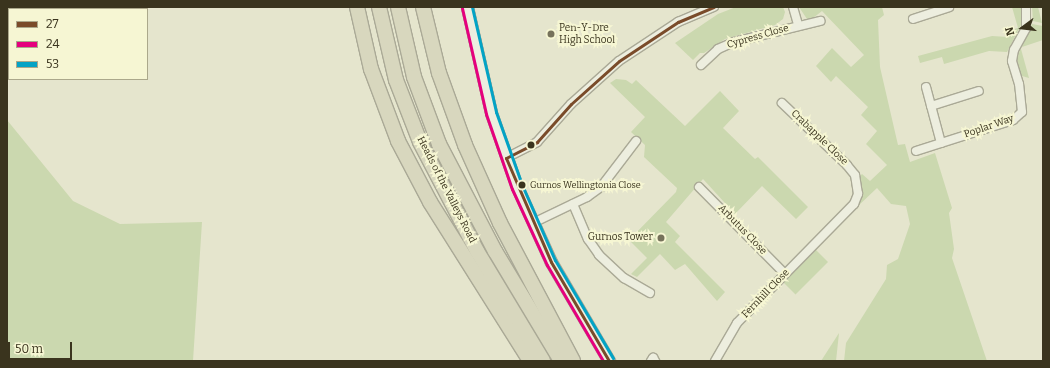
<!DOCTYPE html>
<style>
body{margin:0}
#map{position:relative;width:1050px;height:368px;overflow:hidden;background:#e5e5cd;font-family:Bitter,serif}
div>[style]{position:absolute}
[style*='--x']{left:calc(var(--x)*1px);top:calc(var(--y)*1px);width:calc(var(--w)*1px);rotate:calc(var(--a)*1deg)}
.green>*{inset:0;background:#cbd8af;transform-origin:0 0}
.roads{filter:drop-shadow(1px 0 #aaa996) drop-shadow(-1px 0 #aaa996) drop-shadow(0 1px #aaa996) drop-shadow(0 -1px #aaa996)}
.street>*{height:8px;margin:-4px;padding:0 4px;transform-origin:4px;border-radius:4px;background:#edeedf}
.secondary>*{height:11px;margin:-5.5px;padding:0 5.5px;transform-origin:5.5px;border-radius:5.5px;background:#edeedf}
.highway>*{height:14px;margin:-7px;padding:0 7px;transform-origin:7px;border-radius:7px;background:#d8d7be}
.bus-1>*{height:3px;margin:-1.5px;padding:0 1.5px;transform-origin:1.5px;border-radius:1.5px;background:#7a4b2a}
.bus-2>*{height:3px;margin:-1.5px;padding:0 1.5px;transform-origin:1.5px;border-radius:1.5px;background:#e5007d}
.bus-3>*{height:3px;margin:-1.5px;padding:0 1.5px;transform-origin:1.5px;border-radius:1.5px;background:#03a3c5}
.dots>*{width:11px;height:11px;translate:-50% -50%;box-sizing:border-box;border:2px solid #f6f6d3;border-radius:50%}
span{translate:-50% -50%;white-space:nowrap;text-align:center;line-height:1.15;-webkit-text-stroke:4px #f6f6d3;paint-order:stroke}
.bus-label{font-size:9px;color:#3a341e}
.left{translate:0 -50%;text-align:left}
.poi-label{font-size:10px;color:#3a341e}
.right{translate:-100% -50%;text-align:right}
.street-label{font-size:10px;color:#3a341e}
.frame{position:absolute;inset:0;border:8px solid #3a341e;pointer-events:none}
.legend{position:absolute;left:8px;top:8px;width:140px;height:72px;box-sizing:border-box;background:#f6f6d3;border:1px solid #aba88b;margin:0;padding:5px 7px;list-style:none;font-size:12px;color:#3a341e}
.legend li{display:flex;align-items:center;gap:8px;height:20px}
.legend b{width:20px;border:1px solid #aba88b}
.north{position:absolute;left:1002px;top:8px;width:40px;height:40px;-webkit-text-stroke:3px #f6f6d3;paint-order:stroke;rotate:255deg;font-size:11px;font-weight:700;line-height:16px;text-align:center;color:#3a341e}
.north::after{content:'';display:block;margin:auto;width:14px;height:18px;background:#3a341e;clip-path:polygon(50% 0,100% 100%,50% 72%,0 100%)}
.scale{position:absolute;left:8px;top:342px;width:64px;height:18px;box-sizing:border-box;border:2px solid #3a341e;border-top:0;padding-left:5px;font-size:12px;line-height:14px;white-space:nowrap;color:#3a341e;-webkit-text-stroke:3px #f6f6d3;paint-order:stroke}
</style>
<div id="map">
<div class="green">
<i style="clip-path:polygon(736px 7px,783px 7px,785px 12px,783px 19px,775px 25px,725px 39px,704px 53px,700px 53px,693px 60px,675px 43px,718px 14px)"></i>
<i style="clip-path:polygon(799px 7px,882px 7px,884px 15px,878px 20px,880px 67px,898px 145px,905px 144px,910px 162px,935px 153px,952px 208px,949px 213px,954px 249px,952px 258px,987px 361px,844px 361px,846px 343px,886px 279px,887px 265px,898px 259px,910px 224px,906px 206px,891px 204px,877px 188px,857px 207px,862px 192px,860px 176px,862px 174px,870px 181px,887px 165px,866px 144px,877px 131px,861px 115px,868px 107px,836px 76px,831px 82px,816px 66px,832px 48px,851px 67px,864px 55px,822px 11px,813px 18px,807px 19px)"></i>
<i style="clip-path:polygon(1012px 7px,1022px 7px,1023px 21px,1007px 52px,989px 51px,944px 64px,942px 57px,920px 63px,918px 56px,992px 36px,1008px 37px,1007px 31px,1018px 28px)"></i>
<i style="clip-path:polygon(1032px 7px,1038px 7px,1042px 23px,1033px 21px)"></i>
<i style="clip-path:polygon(1032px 24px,1043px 26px,1043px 40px,1022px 47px)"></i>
<i style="clip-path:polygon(1020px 50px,1021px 49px,1029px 78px,1022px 76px,1019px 69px,1017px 59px)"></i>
<i style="clip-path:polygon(616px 79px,626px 80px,632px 84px,636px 80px,685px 126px,720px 91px,739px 111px,723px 128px,755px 159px,758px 157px,808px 207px,796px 219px,762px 186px,735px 214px,703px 179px,666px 222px,680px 236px,675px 242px,725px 292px,717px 301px,685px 264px,675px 270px,660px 254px,637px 277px,631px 274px,647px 258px,629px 240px,676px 192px,677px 188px,644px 157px,645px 145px,631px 132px,645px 117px,610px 83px)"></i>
<i style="clip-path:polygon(7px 120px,73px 201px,120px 224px,202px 222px,193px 361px,7px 361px)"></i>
<i style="left:816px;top:250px;width:17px;height:46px;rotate:45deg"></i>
<i style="clip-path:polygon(839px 333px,836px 361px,821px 361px)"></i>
</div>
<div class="roads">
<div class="street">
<i style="--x:793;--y:7;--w:19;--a:74"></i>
<i style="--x:913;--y:19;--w:38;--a:-18"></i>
<i style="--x:701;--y:65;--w:23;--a:-43"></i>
<i style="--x:718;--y:49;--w:17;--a:-24"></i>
<i style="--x:734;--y:42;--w:89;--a:-13.7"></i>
<i style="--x:926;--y:87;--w:58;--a:75"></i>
<i style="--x:931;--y:106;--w:50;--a:-17.4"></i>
<i style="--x:916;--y:151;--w:102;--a:-17.7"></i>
<i style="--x:1013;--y:120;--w:12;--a:-42"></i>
<i style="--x:1022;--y:112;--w:28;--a:-96"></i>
<i style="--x:1019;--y:84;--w:24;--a:-107"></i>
<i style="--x:1012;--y:61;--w:11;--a:-80"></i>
<i style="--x:1014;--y:50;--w:25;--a:-61"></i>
<i style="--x:1026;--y:28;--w:21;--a:-90"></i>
<i style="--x:506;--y:158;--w:35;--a:-27"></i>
<i style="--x:537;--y:142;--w:51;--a:-48.2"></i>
<i style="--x:571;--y:104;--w:64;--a:-41.9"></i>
<i style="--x:619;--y:61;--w:71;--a:-33.5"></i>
<i style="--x:678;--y:22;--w:39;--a:-23"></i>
<i style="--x:699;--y:187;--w:122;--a:45.3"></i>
<i style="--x:573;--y:204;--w:38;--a:67"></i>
<i style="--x:588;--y:239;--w:19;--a:55"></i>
<i style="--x:599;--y:255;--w:34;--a:43"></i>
<i style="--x:624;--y:278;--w:30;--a:30"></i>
<i style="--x:533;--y:223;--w:60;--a:-25.7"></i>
<i style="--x:587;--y:197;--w:17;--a:-36"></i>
<i style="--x:601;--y:187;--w:58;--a:-52.7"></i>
<i style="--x:651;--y:361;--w:4;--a:-56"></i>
<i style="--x:653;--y:358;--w:4;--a:56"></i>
<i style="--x:715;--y:361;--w:44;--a:-59.9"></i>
<i style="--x:737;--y:323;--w:167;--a:-45.5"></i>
<i style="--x:854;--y:204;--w:11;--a:-68"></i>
<i style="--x:858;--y:194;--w:19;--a:-99"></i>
<i style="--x:855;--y:175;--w:13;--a:-129"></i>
<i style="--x:847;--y:165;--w:90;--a:-136.4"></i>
</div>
<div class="secondary">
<i style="--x:467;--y:7;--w:109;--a:77.2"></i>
<i style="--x:491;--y:113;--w:78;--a:70.6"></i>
<i style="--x:517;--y:187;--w:82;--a:65.6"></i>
<i style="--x:551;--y:262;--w:115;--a:59.6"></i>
</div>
<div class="highway">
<i style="--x:357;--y:7;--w:64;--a:77.3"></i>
<i style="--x:371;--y:69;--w:77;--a:69.4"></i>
<i style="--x:398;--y:141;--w:69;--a:62.3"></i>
<i style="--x:430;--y:202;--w:188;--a:57.8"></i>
<i style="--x:379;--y:7;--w:75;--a:76.9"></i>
<i style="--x:396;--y:80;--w:66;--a:68.8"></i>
<i style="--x:420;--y:142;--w:123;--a:62.4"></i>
<i style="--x:477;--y:251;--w:128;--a:59"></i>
<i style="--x:398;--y:7;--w:72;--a:77.1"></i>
<i style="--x:414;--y:77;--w:72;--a:69.5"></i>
<i style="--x:439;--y:144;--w:121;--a:62.4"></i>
<i style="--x:495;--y:251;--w:128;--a:59"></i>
<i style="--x:423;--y:7;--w:68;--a:76.4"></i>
<i style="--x:439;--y:73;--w:77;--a:70.1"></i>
<i style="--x:465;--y:145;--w:85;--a:65.8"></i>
<i style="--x:500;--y:223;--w:156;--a:62.1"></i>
</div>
</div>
<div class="bus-1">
<i style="--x:506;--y:158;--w:35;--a:-27"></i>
<i style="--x:537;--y:142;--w:51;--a:-48.2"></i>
<i style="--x:571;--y:104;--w:64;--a:-41.9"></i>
<i style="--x:619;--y:61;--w:71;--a:-33.5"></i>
<i style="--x:678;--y:22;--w:39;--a:-23"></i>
<i style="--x:506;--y:158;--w:113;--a:66.6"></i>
<i style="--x:551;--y:262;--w:115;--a:59.6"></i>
</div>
<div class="bus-2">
<i style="--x:462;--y:8;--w:109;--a:77.2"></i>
<i style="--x:486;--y:114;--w:79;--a:70.9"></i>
<i style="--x:512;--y:189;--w:84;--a:65.3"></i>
<i style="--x:547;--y:265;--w:111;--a:59.7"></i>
</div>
<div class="bus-3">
<i style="--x:472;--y:7;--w:108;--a:77.1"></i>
<i style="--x:496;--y:112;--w:77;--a:70.4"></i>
<i style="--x:522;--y:185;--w:82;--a:66.3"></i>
<i style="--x:555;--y:260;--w:114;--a:59.4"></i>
</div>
<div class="dots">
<i style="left:551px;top:34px;background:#76725b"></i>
<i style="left:531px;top:145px;background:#3a341e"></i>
<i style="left:522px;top:185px;background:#3a341e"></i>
<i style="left:661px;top:238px;background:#76725b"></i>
</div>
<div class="bus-label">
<span class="left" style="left:530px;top:185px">Gurnos Wellingtonia Close</span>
</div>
<div class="poi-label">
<span class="left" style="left:559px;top:34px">Pen-Y-Dre<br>High School</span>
<span class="right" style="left:653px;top:238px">Gurnos Tower</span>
</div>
<div class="street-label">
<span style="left:758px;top:37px;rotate:-16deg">Cypress Close</span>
<span style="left:989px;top:127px;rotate:-19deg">Poplar Way</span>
<span style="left:819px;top:138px;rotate:44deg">Crabapple Close</span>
<span style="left:446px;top:190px;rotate:63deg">Heads of the Valleys Road</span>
<span style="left:742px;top:230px;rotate:46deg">Arbutus Close</span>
<span style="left:766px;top:294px;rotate:-46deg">Fernhill Close</span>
</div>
<div class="frame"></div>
<ul class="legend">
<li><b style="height:5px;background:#7a4b2a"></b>27</li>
<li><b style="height:5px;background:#e5007d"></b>24</li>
<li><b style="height:5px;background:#03a3c5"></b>53</li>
</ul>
<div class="north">N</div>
<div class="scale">50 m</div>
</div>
